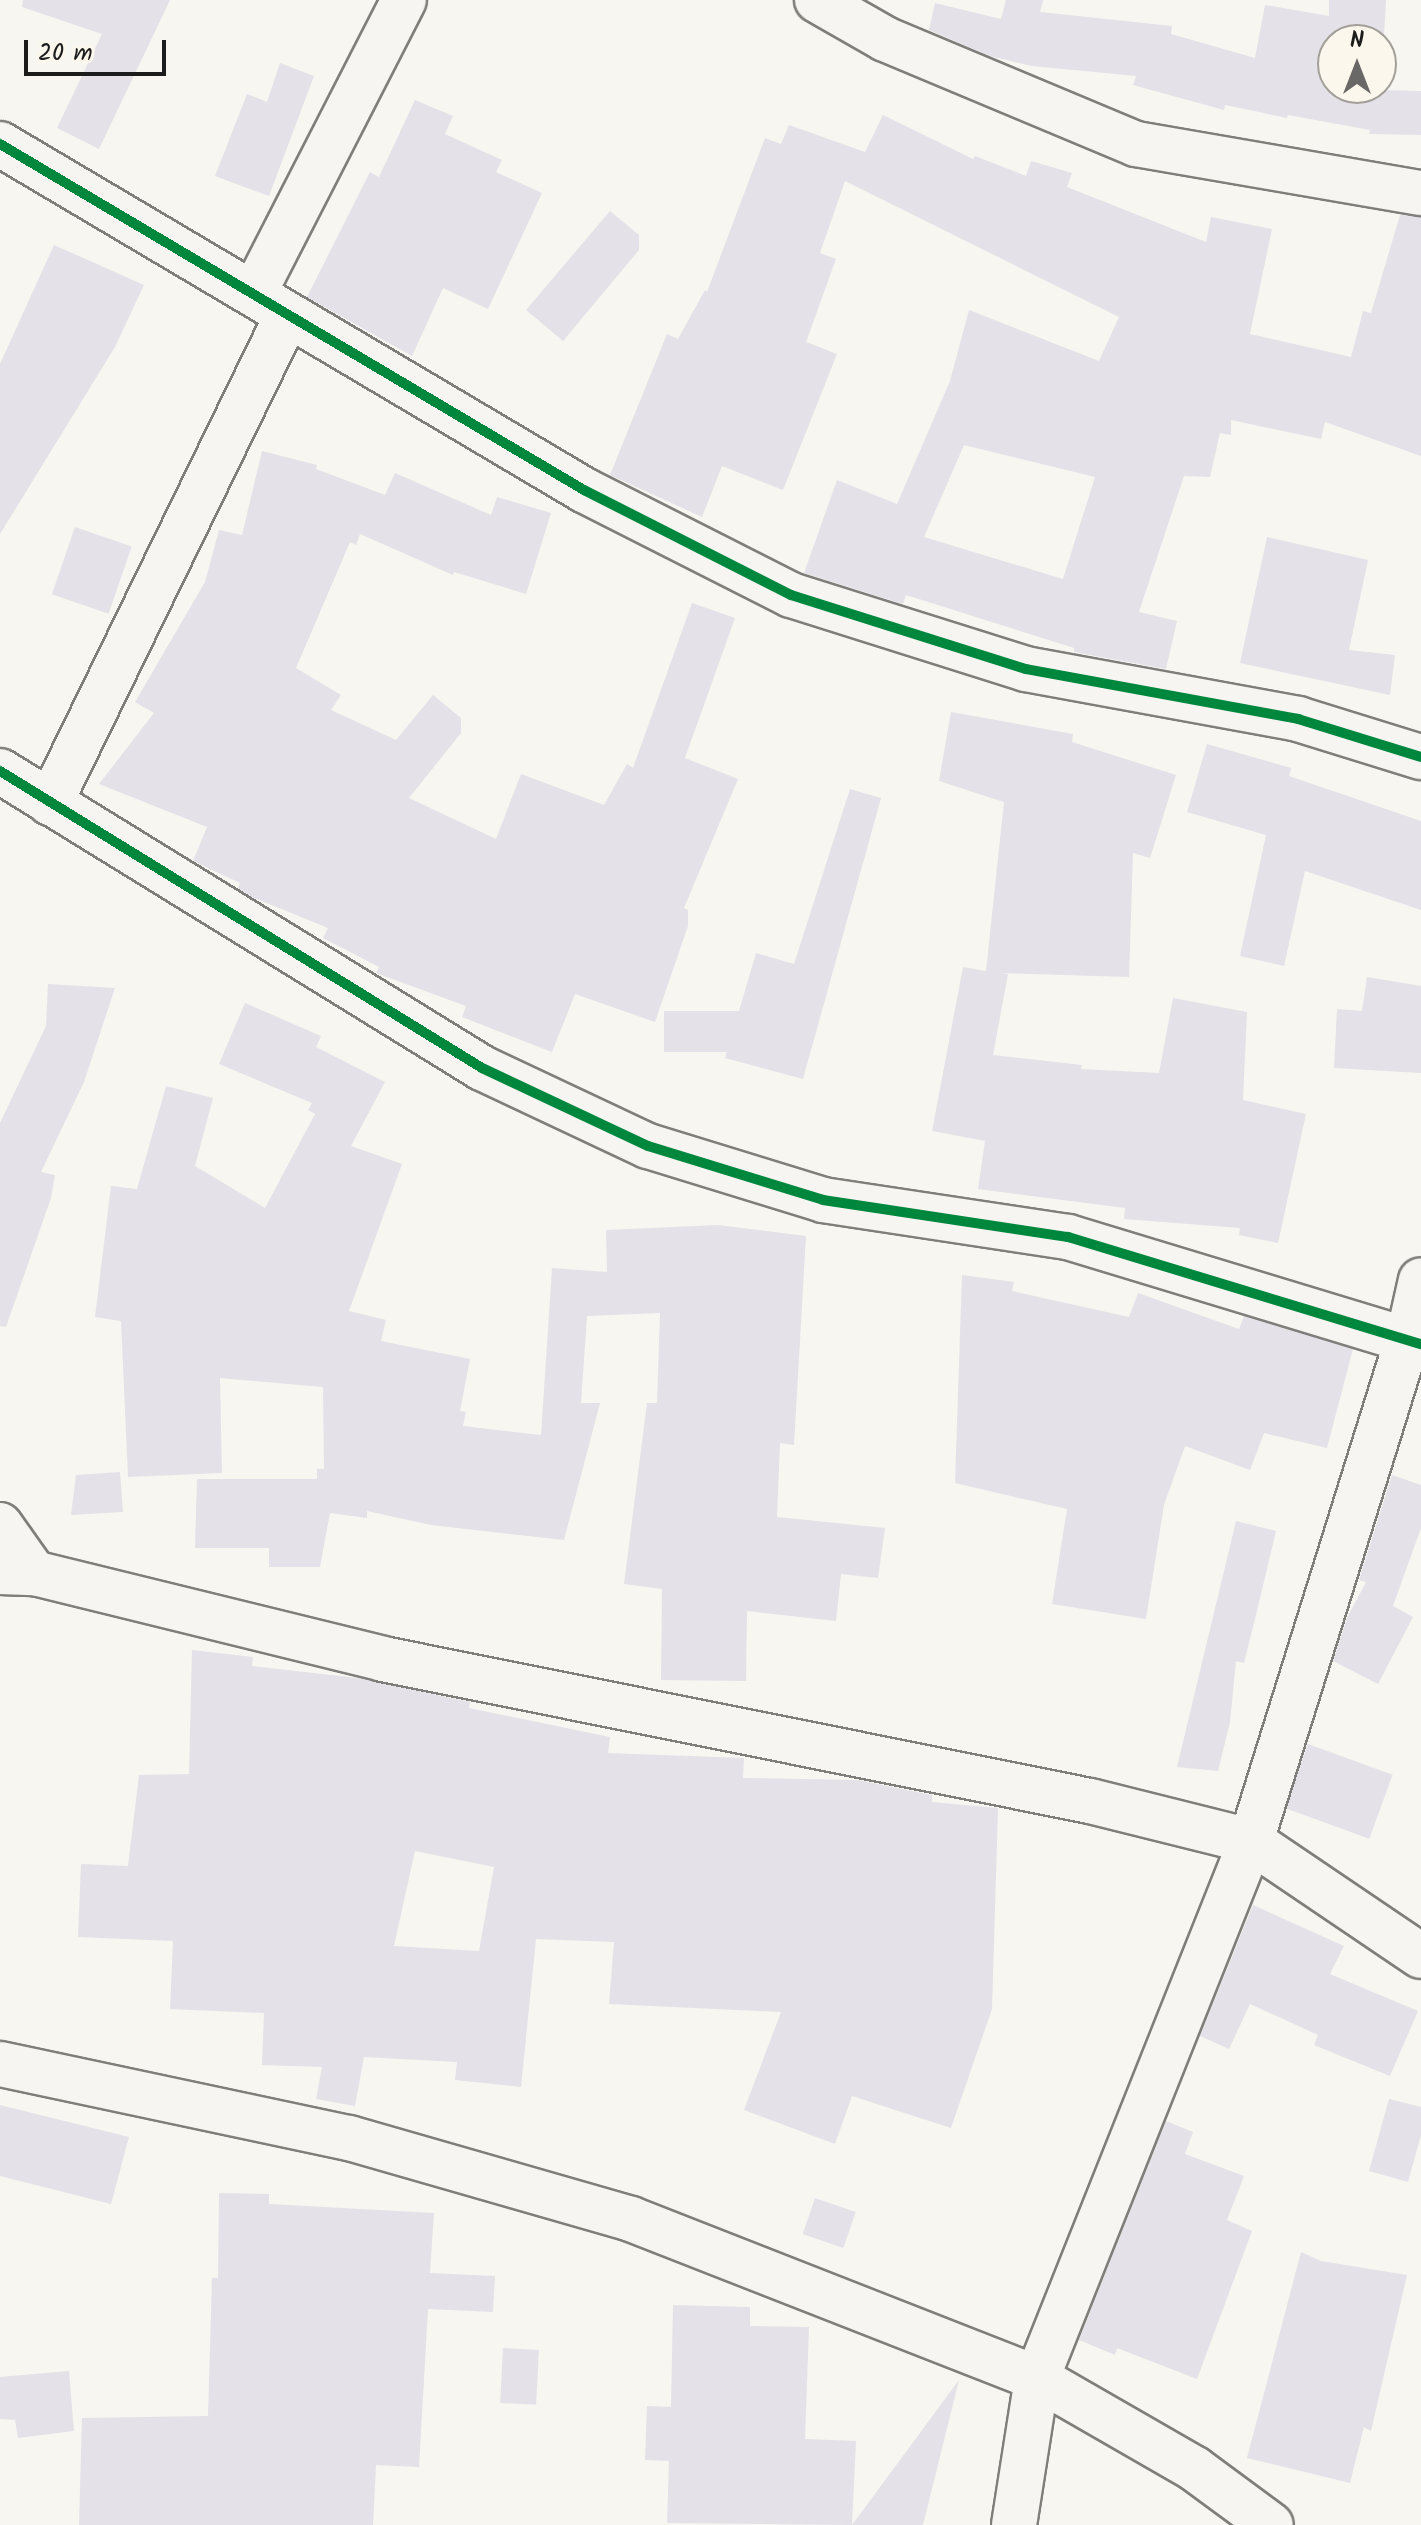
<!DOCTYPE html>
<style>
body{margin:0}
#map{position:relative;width:1421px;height:2525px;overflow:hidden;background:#f8f6f0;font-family:Kalam,sans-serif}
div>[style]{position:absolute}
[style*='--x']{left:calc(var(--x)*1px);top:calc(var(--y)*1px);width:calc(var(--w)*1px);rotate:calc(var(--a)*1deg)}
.building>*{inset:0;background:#e4e1e8;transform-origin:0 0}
.roads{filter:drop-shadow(2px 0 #7f7e7b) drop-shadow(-2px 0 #7f7e7b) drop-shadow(0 2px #7f7e7b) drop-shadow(0 -2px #7f7e7b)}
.minor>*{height:44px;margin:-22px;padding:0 22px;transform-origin:22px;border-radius:22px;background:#f6f5f1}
.cycleway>*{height:10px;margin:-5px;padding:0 5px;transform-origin:5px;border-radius:5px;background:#00873e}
span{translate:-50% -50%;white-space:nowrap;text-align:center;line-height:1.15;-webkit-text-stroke:7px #fbf7ec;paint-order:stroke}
.north{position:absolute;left:1317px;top:24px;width:80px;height:80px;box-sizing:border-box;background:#fbf7ec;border:2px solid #a29f99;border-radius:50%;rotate:0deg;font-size:22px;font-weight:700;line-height:32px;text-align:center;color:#1c1c1c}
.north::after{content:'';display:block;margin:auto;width:28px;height:36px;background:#696866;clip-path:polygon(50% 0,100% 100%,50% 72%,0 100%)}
.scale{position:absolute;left:24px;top:40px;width:142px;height:36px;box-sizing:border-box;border:4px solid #1c1c1c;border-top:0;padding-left:10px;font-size:24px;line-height:28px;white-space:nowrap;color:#1c1c1c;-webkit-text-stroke:6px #fbf7ec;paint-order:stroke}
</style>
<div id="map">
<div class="building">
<i style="clip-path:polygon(23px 0,170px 0,99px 149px,57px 128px,102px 34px,22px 7px)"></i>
<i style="clip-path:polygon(evenodd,1006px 0,1043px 0,1040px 12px,1172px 26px,1171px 34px,1255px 58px,1265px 5px,1329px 16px,1329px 0,1386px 0,1381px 90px,1421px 91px,1421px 135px,1369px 134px,1370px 130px,1288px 115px,1287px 118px,1225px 105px,1224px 110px,1133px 85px,1136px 76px,1032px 66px,990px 56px,929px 30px,935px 3px,1001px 19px,1006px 0,1333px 40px,1381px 40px,1381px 88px,1333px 88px,1333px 40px)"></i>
<i style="clip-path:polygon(280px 63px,314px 76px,269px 196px,215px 176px,247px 94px,267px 102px)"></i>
<i style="clip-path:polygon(415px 100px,453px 116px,445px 134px,502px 160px,496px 172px,542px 193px,488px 309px,443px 288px,412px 356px,307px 297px,370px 172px,379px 177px)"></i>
<i style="clip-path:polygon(evenodd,883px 115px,973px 159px,975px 156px,1026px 176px,1031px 161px,1072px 173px,1067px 187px,1206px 242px,1211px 217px,1272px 229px,1250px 334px,1351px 357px,1363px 311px,1371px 313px,1400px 215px,1421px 217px,1421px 456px,1325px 422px,1321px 439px,1231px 420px,1231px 435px,1220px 433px,1210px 477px,1184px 476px,1139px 612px,1177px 621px,1166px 669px,1074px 652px,1074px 648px,906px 595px,903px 604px,804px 573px,837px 480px,897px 504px,950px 381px,969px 310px,1099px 361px,1119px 317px,845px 181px,820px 253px,836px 259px,806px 342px,837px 354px,783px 490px,722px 466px,702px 517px,610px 475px,667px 334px,678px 339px,705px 290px,707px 292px,765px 138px,781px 144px,789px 125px,865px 152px,883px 115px,964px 445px,1095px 477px,1063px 579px,924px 537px,964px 445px)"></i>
<i style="clip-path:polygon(610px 211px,639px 235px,639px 250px,563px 341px,526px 310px)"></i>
<i style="clip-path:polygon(54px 245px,144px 285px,115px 347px,0 534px,0 364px)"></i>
<i style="clip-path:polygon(262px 451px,317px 465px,316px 469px,385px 495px,395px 473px,491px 515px,497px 497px,551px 513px,526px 594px,454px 572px,453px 575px,360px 534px,356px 545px,350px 542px,296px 668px,341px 695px,331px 710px,396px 740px,433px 695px,461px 718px,461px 733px,409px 798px,496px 839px,521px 774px,604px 805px,627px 764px,633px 768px,692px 603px,735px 618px,685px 758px,738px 779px,684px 908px,688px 910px,688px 926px,655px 1022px,575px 994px,552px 1052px,462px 1017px,466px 1006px,376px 973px,379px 967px,323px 938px,328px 928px,252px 897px,238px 888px,240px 883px,193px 861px,207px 827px,99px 784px,154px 713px,135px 702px,205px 582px,219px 530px,242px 535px)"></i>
<i style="left:75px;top:527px;width:60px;height:71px;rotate:19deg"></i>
<i style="clip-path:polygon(1267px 537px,1368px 560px,1349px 650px,1395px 655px,1390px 695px,1240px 663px)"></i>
<i style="clip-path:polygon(951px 712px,1073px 734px,1072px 742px,1176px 775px,1150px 858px,1133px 853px,1129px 977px,1001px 973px,1008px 974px,993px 1055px,1082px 1065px,1081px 1069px,1159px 1073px,1173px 998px,1247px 1012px,1243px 1100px,1306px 1114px,1278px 1243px,1239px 1235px,1240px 1228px,1124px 1219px,1125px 1208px,978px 1189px,985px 1141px,932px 1131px,963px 967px,986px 971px,1004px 802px,939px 781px)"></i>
<i style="clip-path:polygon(1207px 744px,1291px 768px,1289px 776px,1421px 821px,1421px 910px,1305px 871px,1284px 966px,1240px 956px,1266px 835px,1187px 812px)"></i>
<i style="clip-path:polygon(850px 789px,881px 798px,803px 1079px,725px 1058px,727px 1052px,664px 1052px,664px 1011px,739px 1011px,756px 953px,794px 964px)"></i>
<i style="clip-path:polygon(1367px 977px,1421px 986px,1421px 1073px,1334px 1068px,1337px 1009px,1362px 1011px)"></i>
<i style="clip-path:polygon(48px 984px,115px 988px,84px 1082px,41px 1172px,55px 1175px,51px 1198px,6px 1327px,0 1326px,0 1123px,46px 1026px)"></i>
<i style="clip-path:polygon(245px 1003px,321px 1036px,316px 1047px,385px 1082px,351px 1146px,402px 1164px,349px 1311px,386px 1320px,381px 1341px,470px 1359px,460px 1411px,466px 1412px,463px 1426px,541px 1435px,552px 1268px,607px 1272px,606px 1230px,718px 1225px,806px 1236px,794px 1445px,780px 1443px,777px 1517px,885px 1528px,878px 1578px,841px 1574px,836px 1621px,747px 1611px,746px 1681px,661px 1680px,662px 1589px,624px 1584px,647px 1403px,657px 1403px,660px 1313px,587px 1316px,581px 1403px,600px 1403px,564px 1540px,431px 1525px,367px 1511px,367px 1518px,330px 1513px,320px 1567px,269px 1567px,269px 1548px,195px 1548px,197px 1479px,317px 1479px,317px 1469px,324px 1469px,323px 1387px,220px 1378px,222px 1473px,128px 1477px,121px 1321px,95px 1317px,111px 1186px,137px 1189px,166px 1086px,213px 1098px,195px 1166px,265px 1208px,315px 1114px,308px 1110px,312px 1103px,219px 1064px)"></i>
<i style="clip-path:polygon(962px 1275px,1014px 1282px,1012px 1291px,1129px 1317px,1138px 1293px,1239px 1329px,1244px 1316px,1353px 1349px,1327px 1448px,1264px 1433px,1250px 1470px,1185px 1446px,1164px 1505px,1146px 1619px,1052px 1604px,1067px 1509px,955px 1483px)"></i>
<i style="clip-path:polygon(120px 1472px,123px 1512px,71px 1515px,76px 1475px)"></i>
<i style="clip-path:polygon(1392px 1475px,1421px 1485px,1421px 1528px,1393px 1606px,1413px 1617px,1378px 1684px,1333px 1661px,1347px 1618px,1366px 1582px,1359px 1580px)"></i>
<i style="clip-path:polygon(1236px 1521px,1276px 1531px,1257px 1611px,1244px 1663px,1236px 1661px,1230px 1722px,1218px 1771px,1177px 1767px)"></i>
<i style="clip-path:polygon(evenodd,192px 1650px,253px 1657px,252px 1666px,357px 1678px,470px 1702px,469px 1708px,610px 1737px,608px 1753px,744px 1758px,743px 1778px,858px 1780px,932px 1795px,932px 1802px,998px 1808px,992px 2009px,951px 2128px,852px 2096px,835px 2144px,744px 2110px,781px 2012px,609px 2004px,614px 1942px,536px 1939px,521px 2087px,455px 2080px,457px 2062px,364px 2057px,355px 2106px,316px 2099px,322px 2067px,262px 2065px,264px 2013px,170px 2009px,173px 1941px,78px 1937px,81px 1864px,128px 1866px,139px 1775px,189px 1774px,192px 1650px,415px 1851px,494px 1867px,479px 1951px,394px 1946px,415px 1851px)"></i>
<i style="left:1308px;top:1744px;width:90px;height:68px;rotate:20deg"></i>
<i style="clip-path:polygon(1253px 1905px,1344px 1946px,1330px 1974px,1418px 2011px,1390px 2076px,1314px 2045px,1318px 2035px,1250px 2004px,1229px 2049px,1200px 2036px)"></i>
<i style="clip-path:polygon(1389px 2099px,1421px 2107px,1421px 2135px,1408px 2182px,1369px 2171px)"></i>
<i style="clip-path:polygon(0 2105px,129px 2137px,111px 2204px,0 2176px)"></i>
<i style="clip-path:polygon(1166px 2121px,1193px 2132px,1185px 2154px,1244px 2176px,1227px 2220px,1252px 2231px,1197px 2379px,1117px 2348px,1115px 2355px,1079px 2340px)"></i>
<i style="clip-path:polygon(219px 2193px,269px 2194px,269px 2204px,434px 2213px,430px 2273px,495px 2276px,493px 2312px,428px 2309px,419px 2467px,376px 2465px,373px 2525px,79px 2525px,82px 2418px,208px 2416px,212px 2278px,218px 2278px)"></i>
<i style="left:815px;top:2198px;width:43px;height:38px;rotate:19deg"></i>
<i style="clip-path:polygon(1301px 2252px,1321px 2261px,1407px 2275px,1371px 2431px,1364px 2427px,1350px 2483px,1247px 2458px)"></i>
<i style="clip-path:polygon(673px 2305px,750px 2307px,750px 2326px,809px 2327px,805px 2439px,856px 2441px,852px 2525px,667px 2523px,669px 2461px,645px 2460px,647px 2406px,671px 2407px)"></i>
<i style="left:503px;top:2348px;width:36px;height:55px;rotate:3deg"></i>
<i style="clip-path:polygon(69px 2371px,74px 2431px,18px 2438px,15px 2420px,0 2419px,0 2377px)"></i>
<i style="clip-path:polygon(959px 2380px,923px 2525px,852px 2525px)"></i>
</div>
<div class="roads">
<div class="minor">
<i style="--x:817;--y:0;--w:78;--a:29.8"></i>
<i style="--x:885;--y:39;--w:272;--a:22.7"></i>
<i style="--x:1136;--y:144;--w:289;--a:9.8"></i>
<i style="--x:0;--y:144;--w:679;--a:30.65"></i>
<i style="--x:584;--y:490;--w:232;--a:26.9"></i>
<i style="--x:791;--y:595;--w:246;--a:17.5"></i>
<i style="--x:1026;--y:669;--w:277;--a:10.4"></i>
<i style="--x:1298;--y:719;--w:129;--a:17.2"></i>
<i style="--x:254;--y:293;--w:329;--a:-62.9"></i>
<i style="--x:0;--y:771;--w:566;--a:31.64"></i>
<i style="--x:482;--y:1068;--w:183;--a:25.2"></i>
<i style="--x:648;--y:1146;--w:183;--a:17.1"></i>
<i style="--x:823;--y:1200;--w:248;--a:8.6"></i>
<i style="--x:1068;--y:1237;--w:369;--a:16.9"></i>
<i style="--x:50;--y:803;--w:542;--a:-64.05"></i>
<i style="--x:0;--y:1525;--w:59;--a:54.7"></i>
<i style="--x:0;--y:1572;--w:34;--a:2"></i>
<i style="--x:34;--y:1573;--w:359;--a:13.8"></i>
<i style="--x:383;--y:1659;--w:721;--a:11.36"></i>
<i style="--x:1090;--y:1801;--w:166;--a:14"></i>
<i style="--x:1251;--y:1841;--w:205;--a:34.1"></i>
<i style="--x:0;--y:2064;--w:357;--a:12"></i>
<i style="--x:349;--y:2138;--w:293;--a:16"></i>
<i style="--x:631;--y:2219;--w:436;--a:21.4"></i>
<i style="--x:1037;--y:2378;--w:182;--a:29.9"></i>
<i style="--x:1195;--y:2469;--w:94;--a:36.4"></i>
<i style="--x:1014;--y:2525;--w:149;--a:-81.1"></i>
<i style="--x:1037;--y:2378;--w:578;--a:-68.27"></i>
<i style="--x:1251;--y:1841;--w:527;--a:-72.67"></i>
<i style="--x:1408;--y:1338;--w:59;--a:-77.4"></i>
</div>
</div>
<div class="cycleway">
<i style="--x:0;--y:144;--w:679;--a:30.65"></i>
<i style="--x:584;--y:490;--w:232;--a:26.9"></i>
<i style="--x:791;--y:595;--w:246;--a:17.5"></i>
<i style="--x:1026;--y:669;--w:277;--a:10.4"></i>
<i style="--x:1298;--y:719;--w:129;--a:17.2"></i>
<i style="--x:0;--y:771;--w:566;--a:31.64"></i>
<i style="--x:482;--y:1068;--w:183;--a:25.2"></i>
<i style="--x:648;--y:1146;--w:183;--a:17.1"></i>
<i style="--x:823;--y:1200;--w:248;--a:8.6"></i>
<i style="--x:1068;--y:1237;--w:369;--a:16.9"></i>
</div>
<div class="north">N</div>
<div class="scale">20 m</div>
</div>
